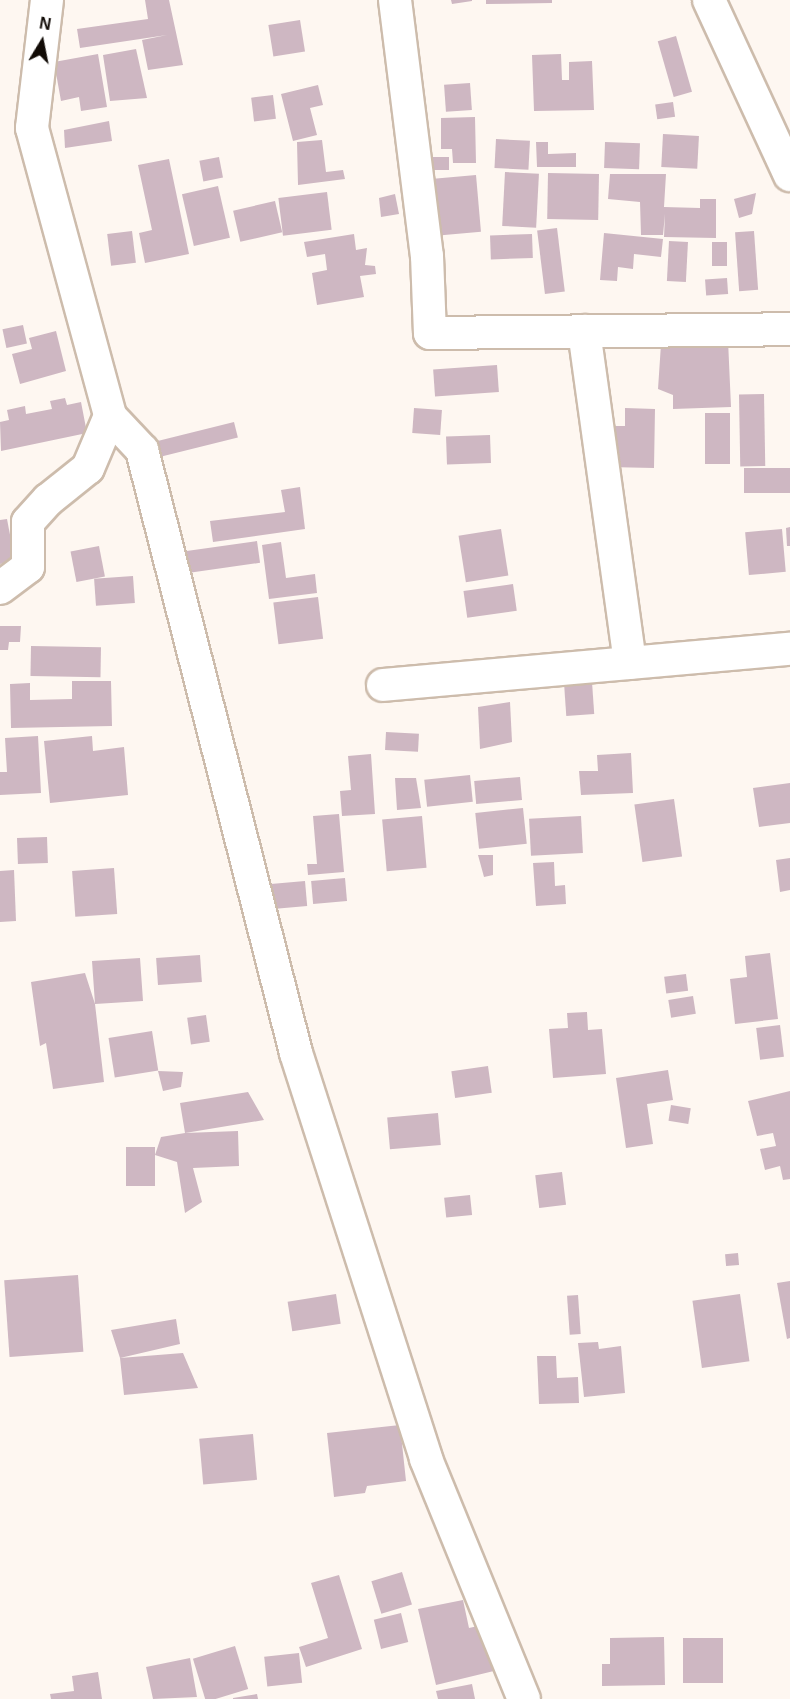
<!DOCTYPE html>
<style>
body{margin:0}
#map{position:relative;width:790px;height:1699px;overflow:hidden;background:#fef7f1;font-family:Helvetica,sans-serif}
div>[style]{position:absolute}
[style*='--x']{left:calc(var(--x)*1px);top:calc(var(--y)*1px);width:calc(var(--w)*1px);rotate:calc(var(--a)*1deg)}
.building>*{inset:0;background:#ceb7c2;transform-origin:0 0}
.roads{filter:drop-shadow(2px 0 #cdbcac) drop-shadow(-2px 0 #cdbcac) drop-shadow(0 2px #cdbcac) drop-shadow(0 -2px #cdbcac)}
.minor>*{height:32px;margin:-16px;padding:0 16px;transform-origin:16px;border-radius:16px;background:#fff}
span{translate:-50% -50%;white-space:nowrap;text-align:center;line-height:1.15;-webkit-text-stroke:6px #fff;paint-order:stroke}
.north{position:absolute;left:12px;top:12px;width:60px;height:60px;-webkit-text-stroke:4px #fff;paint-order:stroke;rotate:10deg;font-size:16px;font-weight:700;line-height:24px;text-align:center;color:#110b06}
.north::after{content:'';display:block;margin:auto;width:21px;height:27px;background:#110b06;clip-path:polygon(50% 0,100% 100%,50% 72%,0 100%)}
</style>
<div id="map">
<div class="building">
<i style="clip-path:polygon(145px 0,169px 0,183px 65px,148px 70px,142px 40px,167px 35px,80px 48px,77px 29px,148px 19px)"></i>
<i style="clip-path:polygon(451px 0,472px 0,472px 1px,452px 4px)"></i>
<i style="clip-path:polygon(486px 0,552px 0,552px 3px,486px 4px)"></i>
<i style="left:300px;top:20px;width:32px;height:32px;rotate:81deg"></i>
<i style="left:676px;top:36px;width:58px;height:19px;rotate:74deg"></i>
<i style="clip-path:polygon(136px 49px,147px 98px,110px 101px,103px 55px)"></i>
<i style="clip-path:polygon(98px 54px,107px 107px,81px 111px,79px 97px,61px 101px,54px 62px)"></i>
<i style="clip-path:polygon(561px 54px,562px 80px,569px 80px,569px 62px,592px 61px,594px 110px,534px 111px,532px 55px)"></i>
<i style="left:470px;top:83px;width:27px;height:26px;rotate:86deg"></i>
<i style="clip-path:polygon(318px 85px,323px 105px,310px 108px,317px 135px,293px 141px,281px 94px)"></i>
<i style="left:273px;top:95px;width:24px;height:22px;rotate:83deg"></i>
<i style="left:673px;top:102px;width:15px;height:18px;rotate:82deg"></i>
<i style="clip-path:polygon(475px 117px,476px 163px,453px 163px,452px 149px,441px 149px,441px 118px)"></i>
<i style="clip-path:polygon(109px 121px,112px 141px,65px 148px,64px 130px)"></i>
<i style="left:663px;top:134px;width:36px;height:33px;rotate:3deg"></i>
<i style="left:496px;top:139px;width:34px;height:29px;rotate:3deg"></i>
<i style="clip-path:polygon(322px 140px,326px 172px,343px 170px,345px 179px,298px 185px,297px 142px)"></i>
<i style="clip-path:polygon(536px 142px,548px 142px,548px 154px,576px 153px,576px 167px,537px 167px)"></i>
<i style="left:605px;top:142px;width:35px;height:26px;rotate:2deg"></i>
<i style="left:219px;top:157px;width:21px;height:20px;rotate:79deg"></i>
<i style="left:449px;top:157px;width:13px;height:29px;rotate:90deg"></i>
<i style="clip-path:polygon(169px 159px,189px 254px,145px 263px,139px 233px,152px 230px,138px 165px)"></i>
<i style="left:505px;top:172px;width:34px;height:54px;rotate:3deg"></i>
<i style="left:548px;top:173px;width:51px;height:46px;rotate:1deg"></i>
<i style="clip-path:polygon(610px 174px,666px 174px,664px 207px,700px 208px,700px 199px,716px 199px,716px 238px,664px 237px,665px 214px,663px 235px,641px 235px,640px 202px,608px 199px)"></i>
<i style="left:476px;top:175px;width:57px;height:51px;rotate:85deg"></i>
<i style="left:218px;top:186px;width:53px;height:37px;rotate:77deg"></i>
<i style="left:327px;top:192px;width:38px;height:49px;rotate:83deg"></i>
<i style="clip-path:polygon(756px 193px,752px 214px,739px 218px,734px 199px)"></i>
<i style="clip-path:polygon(395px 194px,399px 214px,381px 217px,379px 198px)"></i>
<i style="left:275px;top:201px;width:32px;height:43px;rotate:77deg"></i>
<i style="left:557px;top:228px;width:64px;height:20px;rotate:83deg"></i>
<i style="left:132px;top:231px;width:32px;height:25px;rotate:83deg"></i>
<i style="left:754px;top:231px;width:59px;height:19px;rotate:86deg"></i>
<i style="clip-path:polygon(604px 233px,663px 239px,661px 257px,634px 254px,633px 269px,618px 267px,617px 281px,600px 280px)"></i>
<i style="clip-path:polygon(354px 234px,356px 250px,367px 248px,365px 265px,375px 266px,376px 274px,360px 276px,364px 297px,317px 305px,312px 273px,327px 270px,325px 254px,307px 257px,304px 242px)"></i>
<i style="left:532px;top:234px;width:24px;height:42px;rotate:88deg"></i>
<i style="left:669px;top:241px;width:19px;height:40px;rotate:3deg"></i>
<i style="left:727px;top:242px;width:24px;height:15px;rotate:90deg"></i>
<i style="left:727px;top:278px;width:16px;height:22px;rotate:86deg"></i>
<i style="left:23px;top:325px;width:19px;height:21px;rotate:78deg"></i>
<i style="clip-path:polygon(56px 331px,66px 371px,20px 384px,12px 354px,32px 349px,29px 338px)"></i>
<i style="clip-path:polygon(728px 340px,731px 407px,673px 409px,673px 395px,658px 389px,661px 344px)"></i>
<i style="left:497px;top:365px;width:27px;height:64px;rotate:86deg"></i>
<i style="left:764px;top:394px;width:72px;height:25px;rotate:89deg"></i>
<i style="clip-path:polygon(65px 398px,67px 405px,81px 402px,87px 433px,1px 451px,0 422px,9px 420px,7px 410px,25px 406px,26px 414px,52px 409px,50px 401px)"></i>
<i style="left:414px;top:408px;width:28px;height:25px;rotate:4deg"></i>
<i style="clip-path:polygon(625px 408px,655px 409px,654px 468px,608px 467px,609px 426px,625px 426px)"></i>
<i style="left:705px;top:413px;width:25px;height:51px"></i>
<i style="left:234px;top:422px;width:16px;height:88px;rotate:76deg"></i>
<i style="left:490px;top:435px;width:28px;height:44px;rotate:88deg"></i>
<i style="left:790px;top:468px;width:25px;height:46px;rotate:90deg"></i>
<i style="clip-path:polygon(300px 487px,305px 529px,213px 542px,210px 521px,285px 512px,281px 490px)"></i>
<i style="clip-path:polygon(7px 519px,15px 561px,0 564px,0 520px)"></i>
<i style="clip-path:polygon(790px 527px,790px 546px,787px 546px,786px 528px)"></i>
<i style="left:501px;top:529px;width:47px;height:43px;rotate:81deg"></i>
<i style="left:782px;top:529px;width:43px;height:37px;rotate:85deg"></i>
<i style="left:257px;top:541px;width:22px;height:80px;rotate:82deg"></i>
<i style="clip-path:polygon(281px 542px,286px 578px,315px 574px,317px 593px,269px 599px,262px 545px)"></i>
<i style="left:99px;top:546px;width:31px;height:29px;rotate:79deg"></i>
<i style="left:133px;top:576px;width:27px;height:39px;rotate:86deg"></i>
<i style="left:513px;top:584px;width:27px;height:50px;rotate:82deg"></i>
<i style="left:318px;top:597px;width:42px;height:45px;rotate:83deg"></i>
<i style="clip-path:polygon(0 626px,21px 626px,20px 642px,9px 642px,8px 650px,0 650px)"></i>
<i style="left:31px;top:646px;width:70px;height:30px;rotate:1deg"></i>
<i style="clip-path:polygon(72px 681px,111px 681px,112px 726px,11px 728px,10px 684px,30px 683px,30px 700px,72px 699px)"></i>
<i style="left:592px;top:682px;width:32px;height:28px;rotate:86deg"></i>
<i style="clip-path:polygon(510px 702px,512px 742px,480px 749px,478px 707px)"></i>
<i style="left:386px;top:732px;width:33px;height:18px;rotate:3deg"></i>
<i style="clip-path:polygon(38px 736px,41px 793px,0 795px,0 772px,7px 772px,5px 738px)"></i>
<i style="clip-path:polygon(92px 736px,93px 751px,124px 747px,128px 795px,50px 803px,44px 741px)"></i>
<i style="clip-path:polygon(631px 753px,633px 793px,581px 795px,579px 771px,598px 771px,597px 755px)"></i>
<i style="clip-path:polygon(371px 754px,375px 814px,342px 816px,340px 791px,351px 790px,348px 756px)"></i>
<i style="left:470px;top:775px;width:27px;height:46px;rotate:84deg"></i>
<i style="left:520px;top:777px;width:23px;height:46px;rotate:85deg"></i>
<i style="clip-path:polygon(395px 778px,416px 778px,421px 808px,397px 810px)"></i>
<i style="clip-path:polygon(790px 783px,790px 823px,759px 827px,753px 788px)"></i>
<i style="left:674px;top:799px;width:58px;height:40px;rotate:82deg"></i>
<i style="left:523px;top:808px;width:36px;height:48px;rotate:84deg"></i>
<i style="clip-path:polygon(339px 814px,344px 872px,308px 875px,307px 864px,317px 864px,313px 816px)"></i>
<i style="left:422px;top:816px;width:52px;height:40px;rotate:85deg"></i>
<i style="left:581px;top:816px;width:37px;height:52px;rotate:87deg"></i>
<i style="left:47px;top:837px;width:26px;height:30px;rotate:88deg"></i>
<i style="clip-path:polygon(478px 855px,493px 855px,493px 875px,484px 877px)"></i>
<i style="clip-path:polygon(790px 858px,790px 890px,780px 892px,776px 860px)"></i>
<i style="clip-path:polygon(554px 862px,555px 886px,565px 885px,566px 904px,536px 906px,533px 863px)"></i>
<i style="left:114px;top:868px;width:46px;height:42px;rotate:86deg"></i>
<i style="clip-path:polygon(14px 870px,16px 921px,0 922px,0 871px)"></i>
<i style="left:345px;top:878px;width:23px;height:34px;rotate:85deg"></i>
<i style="left:305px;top:881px;width:25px;height:40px;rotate:85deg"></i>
<i style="clip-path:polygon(770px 953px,778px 1019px,735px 1024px,730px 979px,747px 977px,745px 956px)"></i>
<i style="left:200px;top:955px;width:27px;height:44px;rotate:86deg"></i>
<i style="clip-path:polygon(140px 958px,143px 1001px,95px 1004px,104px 1082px,53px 1089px,46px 1043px,40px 1046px,31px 982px,85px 973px,95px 1004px,92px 961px)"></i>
<i style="left:686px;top:974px;width:17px;height:22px;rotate:83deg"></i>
<i style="left:693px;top:996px;width:18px;height:25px;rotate:81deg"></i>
<i style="clip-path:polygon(587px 1012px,588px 1030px,602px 1029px,606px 1074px,553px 1078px,549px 1029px,568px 1028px,567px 1013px)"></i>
<i style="left:206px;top:1015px;width:27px;height:19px;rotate:82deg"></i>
<i style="left:780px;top:1025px;width:32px;height:24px;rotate:83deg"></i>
<i style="left:152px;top:1031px;width:40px;height:44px;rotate:81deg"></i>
<i style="left:488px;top:1066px;width:27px;height:37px;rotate:82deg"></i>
<i style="clip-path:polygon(668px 1070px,673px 1100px,647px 1104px,653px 1144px,626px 1148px,616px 1078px)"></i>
<i style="clip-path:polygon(158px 1071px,183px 1072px,181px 1087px,163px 1091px)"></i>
<i style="clip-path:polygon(790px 1091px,790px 1179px,783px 1180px,780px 1166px,765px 1170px,760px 1149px,776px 1146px,773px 1133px,757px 1136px,748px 1101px)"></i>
<i style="clip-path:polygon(248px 1092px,264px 1120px,185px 1133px,238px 1131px,239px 1166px,193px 1168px,202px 1202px,185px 1213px,177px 1162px,155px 1155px,161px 1137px,185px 1133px,180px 1103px)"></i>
<i style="left:671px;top:1105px;width:20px;height:16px;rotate:9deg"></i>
<i style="left:438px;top:1113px;width:32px;height:51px;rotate:85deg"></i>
<i style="left:126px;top:1147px;width:29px;height:39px"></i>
<i style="left:562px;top:1172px;width:33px;height:27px;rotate:83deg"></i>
<i style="left:470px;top:1195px;width:20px;height:26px;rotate:84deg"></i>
<i style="left:738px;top:1253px;width:12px;height:13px;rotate:85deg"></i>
<i style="left:78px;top:1275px;width:77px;height:74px;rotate:86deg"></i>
<i style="clip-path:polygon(790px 1281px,790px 1338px,787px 1339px,777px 1283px)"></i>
<i style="left:336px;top:1294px;width:30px;height:49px;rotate:81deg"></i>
<i style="left:740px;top:1294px;width:68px;height:48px;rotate:82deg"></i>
<i style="left:578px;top:1295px;width:39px;height:11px;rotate:86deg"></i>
<i style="clip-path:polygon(176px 1319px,180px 1344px,120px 1358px,183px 1353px,198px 1388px,124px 1395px,120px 1358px,111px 1330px)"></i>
<i style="clip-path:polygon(598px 1342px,599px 1349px,621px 1346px,625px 1393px,584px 1397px,578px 1343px)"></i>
<i style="clip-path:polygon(537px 1356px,556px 1356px,557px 1378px,578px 1377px,579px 1403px,539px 1404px)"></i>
<i style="clip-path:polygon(400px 1425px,406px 1481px,367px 1486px,365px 1493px,334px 1497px,327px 1433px)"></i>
<i style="left:253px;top:1434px;width:46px;height:54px;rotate:85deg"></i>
<i style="left:402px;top:1572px;width:34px;height:32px;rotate:73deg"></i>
<i style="clip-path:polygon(339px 1575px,362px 1649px,306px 1667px,299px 1647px,328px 1638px,311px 1583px)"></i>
<i style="clip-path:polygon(463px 1600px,469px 1628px,487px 1624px,498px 1670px,436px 1685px,418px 1609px)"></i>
<i style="left:401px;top:1613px;width:30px;height:28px;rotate:76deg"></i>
<i style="clip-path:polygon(664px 1637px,665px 1685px,602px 1686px,602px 1664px,610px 1664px,610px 1638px)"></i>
<i style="left:723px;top:1638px;width:45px;height:40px;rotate:90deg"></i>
<i style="left:235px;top:1646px;width:45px;height:44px;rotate:73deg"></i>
<i style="left:299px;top:1653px;width:30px;height:35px;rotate:84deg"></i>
<i style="clip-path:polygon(190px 1658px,197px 1697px,153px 1699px,146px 1667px)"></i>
<i style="clip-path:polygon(98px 1672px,102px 1699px,51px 1699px,50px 1694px,74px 1691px,72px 1676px)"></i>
<i style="clip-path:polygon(472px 1684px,475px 1699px,438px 1699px,436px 1691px)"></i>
<i style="clip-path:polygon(257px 1694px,258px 1699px,233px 1699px,233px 1698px)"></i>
</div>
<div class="roads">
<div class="minor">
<i style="--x:47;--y:0;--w:129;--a:96.7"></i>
<i style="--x:32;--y:128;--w:298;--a:74.8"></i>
<i style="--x:110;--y:416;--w:47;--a:46.7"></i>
<i style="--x:142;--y:450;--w:622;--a:75.67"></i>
<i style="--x:296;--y:1053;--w:426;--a:72.2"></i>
<i style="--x:426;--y:1459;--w:259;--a:67.8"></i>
<i style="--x:395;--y:0;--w:258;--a:82.9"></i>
<i style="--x:427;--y:256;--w:77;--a:87.8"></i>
<i style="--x:430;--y:333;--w:360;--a:-0.6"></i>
<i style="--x:709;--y:0;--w:193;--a:65.2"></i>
<i style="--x:584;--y:331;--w:335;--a:82.1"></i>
<i style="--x:0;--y:588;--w:35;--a:-37"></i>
<i style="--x:28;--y:567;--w:45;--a:-90"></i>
<i style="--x:28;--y:522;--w:30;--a:-48"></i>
<i style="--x:48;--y:500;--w:51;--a:-38.7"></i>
<i style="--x:88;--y:468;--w:56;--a:-67.1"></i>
<i style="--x:383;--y:685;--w:409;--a:-5.1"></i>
</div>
</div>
<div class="north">N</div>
</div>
